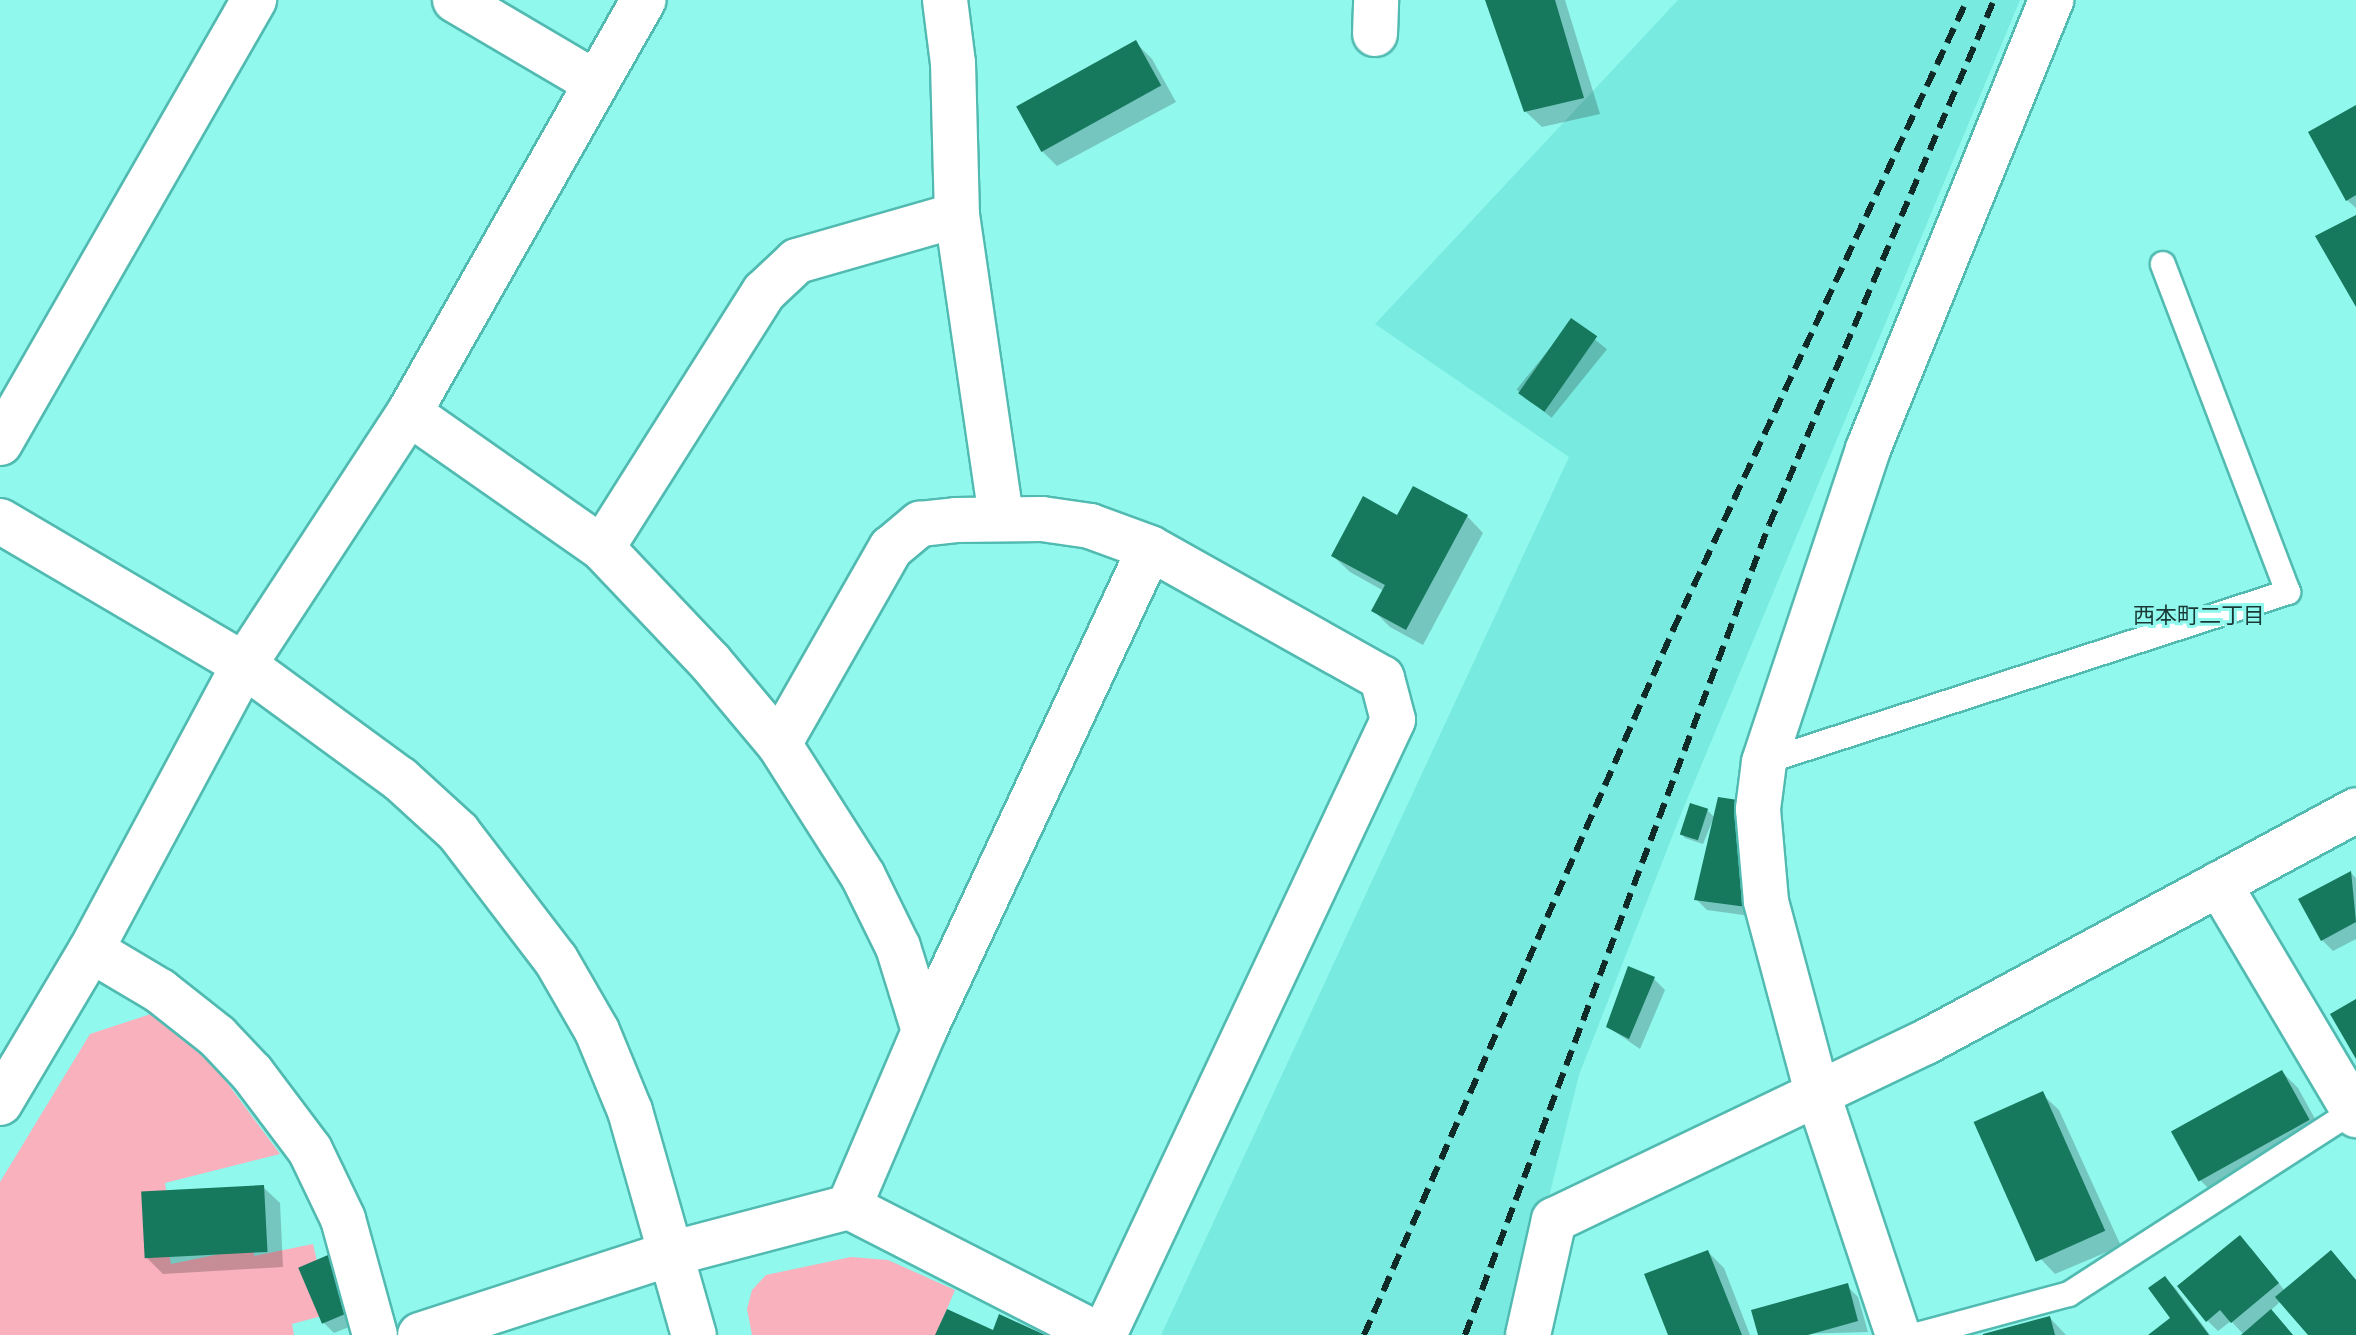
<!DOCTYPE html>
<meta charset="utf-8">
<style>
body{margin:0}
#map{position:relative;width:2356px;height:1335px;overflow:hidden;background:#91f8ee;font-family:"Libre Baskerville","Noto Sans JP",serif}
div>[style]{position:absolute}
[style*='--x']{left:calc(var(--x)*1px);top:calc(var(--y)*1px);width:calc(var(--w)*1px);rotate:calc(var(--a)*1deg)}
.built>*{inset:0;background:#78eae0}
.green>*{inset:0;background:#f8b1bd}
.shadow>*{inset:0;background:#0003;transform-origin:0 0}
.building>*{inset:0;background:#16785c;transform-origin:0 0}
.roads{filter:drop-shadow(2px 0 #51bab1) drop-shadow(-2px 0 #51bab1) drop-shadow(0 2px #51bab1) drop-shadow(0 -2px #51bab1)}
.lane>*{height:24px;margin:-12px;padding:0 12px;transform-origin:12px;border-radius:12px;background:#fff}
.street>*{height:44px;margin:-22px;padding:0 22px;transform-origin:22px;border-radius:22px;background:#fff}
.secondary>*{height:44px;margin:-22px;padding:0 22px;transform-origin:22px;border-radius:22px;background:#fff}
.rail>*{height:6px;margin-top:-3px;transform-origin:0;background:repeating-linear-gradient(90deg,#102a28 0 16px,transparent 0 24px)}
span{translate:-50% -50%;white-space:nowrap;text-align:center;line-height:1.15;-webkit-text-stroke:6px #91f8ee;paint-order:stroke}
.neighbourhood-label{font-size:22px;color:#183936}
</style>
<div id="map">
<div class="built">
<i style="clip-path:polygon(1678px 0,2020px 0,1681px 814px,1579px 1075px,1515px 1335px,1161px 1335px,1569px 457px,1375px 324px)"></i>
</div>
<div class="green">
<i style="clip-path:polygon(157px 1012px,205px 1053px,280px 1154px,165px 1183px,168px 1203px,160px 1206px,171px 1264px,253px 1247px,254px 1256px,313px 1244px,329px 1314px,292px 1324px,294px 1335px,0 1335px,0 1182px,90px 1034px)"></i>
<i style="clip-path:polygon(851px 1257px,888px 1260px,955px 1290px,936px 1335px,752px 1335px,747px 1309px,752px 1290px,766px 1275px)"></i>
</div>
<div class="shadow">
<i style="clip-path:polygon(1487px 0,1565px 0,1600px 114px,1542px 127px,1525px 111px)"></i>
<i style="clip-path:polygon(1135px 42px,1152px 59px,1176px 102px,1057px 166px,1041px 150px)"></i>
<i style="clip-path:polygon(2356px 107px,2356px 208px,2347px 200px)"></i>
<i style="left:1572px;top:321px;width:45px;height:88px;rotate:39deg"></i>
<i style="clip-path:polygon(1467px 516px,1483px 533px,1423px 645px,1390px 627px,1374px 611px,1384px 591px,1350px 572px,1333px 556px,1398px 518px)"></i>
<i style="clip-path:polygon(1719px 799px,1758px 917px,1707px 910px,1696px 899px)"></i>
<i style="clip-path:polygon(1707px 810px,1714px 817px,1703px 844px,1685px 838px,1681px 833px)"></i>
<i style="clip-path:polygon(2351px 873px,2356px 878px,2356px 939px,2333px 951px,2322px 940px)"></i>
<i style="clip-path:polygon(1654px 979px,1665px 990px,1640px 1049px,1608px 1027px)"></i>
<i style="clip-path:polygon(2282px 1072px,2298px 1088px,2325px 1137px,2217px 1197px,2200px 1180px)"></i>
<i style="clip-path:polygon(2042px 1094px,2059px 1110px,2121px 1246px,2055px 1274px,2039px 1257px)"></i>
<i style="clip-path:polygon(263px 1187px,280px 1203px,283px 1267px,163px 1274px,146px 1257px)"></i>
<i style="clip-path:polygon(2251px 1248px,2285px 1291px,2331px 1252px,2356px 1280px,2356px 1335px,2310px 1335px,2281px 1301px,2270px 1311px,2293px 1335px,2244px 1335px,2231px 1321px,2218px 1331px,2207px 1320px)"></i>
<i style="clip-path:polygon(1708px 1252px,1724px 1268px,1750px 1335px,1670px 1335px)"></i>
<i style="clip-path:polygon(301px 1269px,369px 1319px,334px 1333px,323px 1322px)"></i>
<i style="clip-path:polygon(2165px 1278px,2176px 1289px,2210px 1335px,2151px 1335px,2173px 1318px)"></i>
<i style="clip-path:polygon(1847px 1286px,1858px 1297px,1868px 1332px,1760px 1335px)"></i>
<i style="clip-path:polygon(2050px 1318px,2066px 1335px,1987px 1335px)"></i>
</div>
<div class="building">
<i style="clip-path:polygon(1485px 0,1555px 0,1584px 98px,1524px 112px)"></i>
<i style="left:1136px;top:40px;width:52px;height:137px;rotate:61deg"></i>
<i style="clip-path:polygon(2356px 105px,2356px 195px,2346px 201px,2308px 132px)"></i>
<i style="clip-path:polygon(2356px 215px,2356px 307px,2315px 236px)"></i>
<i style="left:1571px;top:318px;width:32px;height:92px;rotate:35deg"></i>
<i style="clip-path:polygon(1413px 486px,1468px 515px,1406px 630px,1371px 611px,1385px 585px,1331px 556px,1363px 496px,1397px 515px)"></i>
<i style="clip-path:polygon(1718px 797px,1751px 802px,1747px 907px,1694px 900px)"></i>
<i style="left:1690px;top:803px;width:19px;height:33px;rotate:18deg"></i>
<i style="clip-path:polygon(2351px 871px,2356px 922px,2321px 941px,2298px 899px)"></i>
<i style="clip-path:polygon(1628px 966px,1655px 977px,1629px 1039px,1606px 1027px)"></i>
<i style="clip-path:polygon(2356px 999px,2356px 1059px,2330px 1014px)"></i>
<i style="left:2282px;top:1070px;width:57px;height:127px;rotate:61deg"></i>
<i style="left:2043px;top:1091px;width:153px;height:76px;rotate:66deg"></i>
<i style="left:264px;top:1185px;width:67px;height:123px;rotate:87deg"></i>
<i style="clip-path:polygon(2240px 1235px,2279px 1283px,2231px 1323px,2220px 1310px,2206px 1322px,2177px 1286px)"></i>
<i style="clip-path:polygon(1708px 1250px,1742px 1335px,1668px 1335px,1644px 1274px)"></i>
<i style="clip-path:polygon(2331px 1250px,2356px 1280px,2356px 1335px,2308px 1335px,2275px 1297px)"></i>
<i style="left:335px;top:1252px;width:61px;height:40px;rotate:67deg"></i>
<i style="clip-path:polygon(2165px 1276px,2209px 1335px,2148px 1335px,2170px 1318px,2148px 1288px)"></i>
<i style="clip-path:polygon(1848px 1283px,1858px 1321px,1808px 1335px,1758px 1335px,1751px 1310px)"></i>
<i style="clip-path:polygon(947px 1309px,993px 1330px,999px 1314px,1045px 1335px,935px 1335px)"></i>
<i style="clip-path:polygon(2271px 1309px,2293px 1335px,2241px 1335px)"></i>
<i style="clip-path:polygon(2050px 1316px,2055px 1335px,1983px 1335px,1983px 1334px)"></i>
</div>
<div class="roads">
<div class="lane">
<i style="--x:1764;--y:762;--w:551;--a:-17.97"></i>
<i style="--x:2288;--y:592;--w:351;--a:-110.9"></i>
<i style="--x:1917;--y:1335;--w:157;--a:-15.1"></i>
<i style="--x:2069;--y:1294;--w:338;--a:-32.8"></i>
</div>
<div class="street">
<i style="--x:455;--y:0;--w:161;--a:30.5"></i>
<i style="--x:945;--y:0;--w:64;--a:82.8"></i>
<i style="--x:953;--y:63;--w:152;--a:88.5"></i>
<i style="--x:957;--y:215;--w:306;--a:81.7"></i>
<i style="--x:1375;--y:34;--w:34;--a:-88"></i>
<i style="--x:409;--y:413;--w:236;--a:35"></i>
<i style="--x:602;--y:548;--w:158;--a:46.5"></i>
<i style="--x:711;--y:663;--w:106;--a:50"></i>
<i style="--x:779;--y:744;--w:156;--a:57.5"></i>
<i style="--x:863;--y:876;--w:79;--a:63.8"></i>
<i style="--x:898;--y:947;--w:88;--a:72.8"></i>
<i style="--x:602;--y:548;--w:303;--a:-57.7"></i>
<i style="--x:764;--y:292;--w:45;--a:-43.2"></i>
<i style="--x:797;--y:261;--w:166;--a:-16"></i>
<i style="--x:779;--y:744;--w:226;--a:-60.3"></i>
<i style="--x:891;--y:548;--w:38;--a:-40"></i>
<i style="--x:920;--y:524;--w:36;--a:-6"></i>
<i style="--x:956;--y:520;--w:86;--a:-0.7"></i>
<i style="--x:1042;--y:519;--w:49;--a:8.3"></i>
<i style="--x:1090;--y:526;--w:64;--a:20.1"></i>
<i style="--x:1150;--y:548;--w:266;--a:29.3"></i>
<i style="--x:1382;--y:678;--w:43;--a:75.3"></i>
<i style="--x:1393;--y:720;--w:680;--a:115.17"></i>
<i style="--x:2219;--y:884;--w:269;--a:59.3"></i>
<i style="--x:91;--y:950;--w:80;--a:30.7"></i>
<i style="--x:160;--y:991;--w:73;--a:38.3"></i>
<i style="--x:217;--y:1036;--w:51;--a:46.6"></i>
<i style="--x:252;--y:1073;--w:96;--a:53"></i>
<i style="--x:310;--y:1150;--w:76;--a:64.4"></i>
<i style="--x:343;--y:1219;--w:120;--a:74.6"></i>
<i style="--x:0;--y:1103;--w:178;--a:-59.3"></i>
<i style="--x:91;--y:950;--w:323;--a:-61.8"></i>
<i style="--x:244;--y:665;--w:301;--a:-56.8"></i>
<i style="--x:409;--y:413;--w:475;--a:-60.4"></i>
<i style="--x:849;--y:1207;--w:281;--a:27.1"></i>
<i style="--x:420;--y:1335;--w:263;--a:-18"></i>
<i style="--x:670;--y:1254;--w:185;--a:-14.7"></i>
<i style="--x:849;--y:1207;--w:191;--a:-66.9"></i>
<i style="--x:924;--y:1031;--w:533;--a:-64.92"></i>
<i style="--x:1528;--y:1335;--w:118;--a:-77.3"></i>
<i style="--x:1554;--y:1220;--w:410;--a:-25.6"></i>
<i style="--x:1924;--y:1043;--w:491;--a:-28.3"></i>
<i style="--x:1898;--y:1335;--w:256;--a:-108.4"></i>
<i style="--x:1817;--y:1092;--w:198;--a:-105"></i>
<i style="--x:1766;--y:901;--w:92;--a:-95"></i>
<i style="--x:1758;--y:809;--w:47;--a:-82.7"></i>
<i style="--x:1764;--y:762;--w:330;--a:-71.6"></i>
<i style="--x:1868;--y:449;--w:485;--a:-67.8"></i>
</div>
<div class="secondary">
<i style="--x:0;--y:443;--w:511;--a:-60.17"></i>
<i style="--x:0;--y:521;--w:283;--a:30.5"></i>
<i style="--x:244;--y:665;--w:193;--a:36.2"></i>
<i style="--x:400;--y:779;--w:79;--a:42.4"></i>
<i style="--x:458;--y:832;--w:161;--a:52.6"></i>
<i style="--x:556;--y:960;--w:82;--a:60"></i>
<i style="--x:597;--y:1031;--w:87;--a:67.6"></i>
<i style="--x:630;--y:1111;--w:233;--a:74.1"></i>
</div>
</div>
<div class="rail">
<i style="--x:1364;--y:1335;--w:770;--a:-66.33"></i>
<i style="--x:1673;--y:630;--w:695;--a:-64.98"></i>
<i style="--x:1465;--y:1335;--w:865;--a:-69.43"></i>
<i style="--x:1769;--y:525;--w:571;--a:-66.8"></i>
</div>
<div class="neighbourhood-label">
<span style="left:2199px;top:616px">西本町二丁目</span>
</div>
</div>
